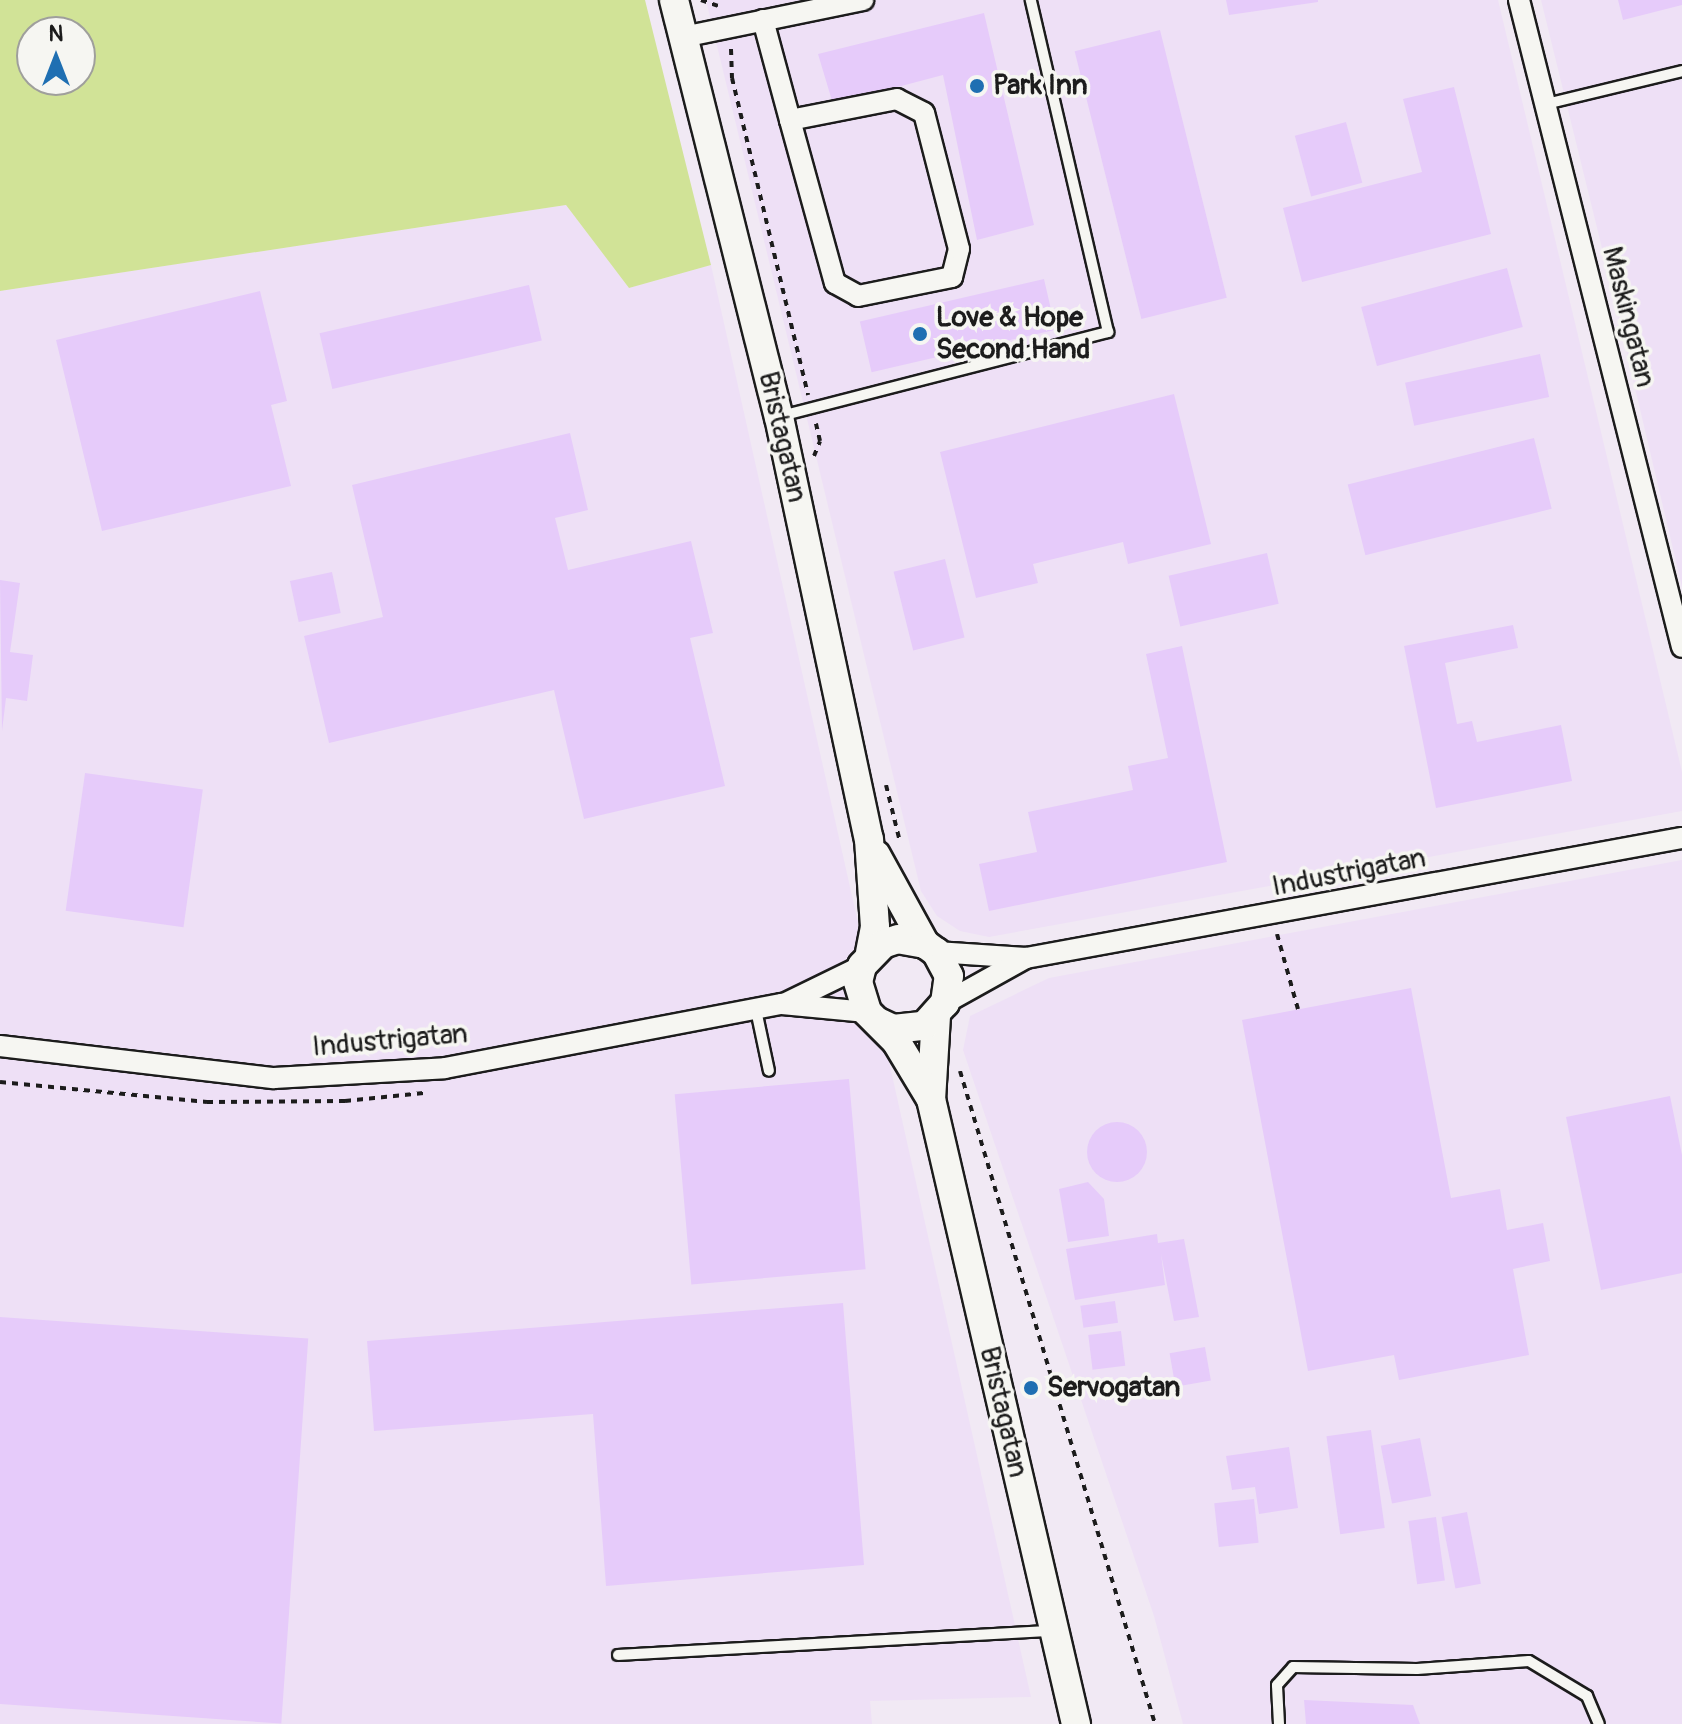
<!DOCTYPE html>
<style>
body{margin:0}
#map{position:relative;width:1682px;height:1724px;overflow:hidden;background:#f1e9f4;font-family:Pangolin,sans-serif}
div>[style]{position:absolute}
[style*='--x']{left:calc(var(--x)*1px);top:calc(var(--y)*1px);width:calc(var(--w)*1px);rotate:calc(var(--a)*1deg)}
.built>*{inset:0;background:#eee0f6}
.green>*{inset:0;background:#d1e397}
.building>*{inset:0;background:#e6cbfa;transform-origin:0 0}
.round{border-radius:50%}
.path>*{height:4px;margin-top:-2px;transform-origin:0;background:repeating-linear-gradient(90deg,#1c1c1c 0 6px,transparent 0 12px)}
.roads{filter:drop-shadow(2px 0 #1c1c1c) drop-shadow(-2px 0 #1c1c1c) drop-shadow(0 2px #1c1c1c) drop-shadow(0 -2px #1c1c1c)}
.lane>*{height:10px;margin:-5px;padding:0 5px;transform-origin:5px;border-radius:5px;background:#f6f6f2}
.street>*{height:20px;margin:-10px;padding:0 10px;transform-origin:10px;border-radius:10px;background:#f6f6f2}
.secondary>*{height:28px;margin:-14px;padding:0 14px;transform-origin:14px;border-radius:14px;background:#f6f6f2}
.dots>*{width:22px;height:22px;translate:-50% -50%;box-sizing:border-box;border:4px solid #f6f6f2;border-radius:50%}
span{translate:-50% -50%;white-space:nowrap;text-align:center;line-height:1.15;-webkit-text-stroke:7px #f6f6f2;paint-order:stroke}
.poi-label{font-size:28px;color:#1c1c1c;font-weight:700}
.left{translate:0 -50%;text-align:left}
.street-label{font-size:28px;color:#1c1c1c}
.north{position:absolute;left:16px;top:16px;width:80px;height:80px;box-sizing:border-box;background:#f6f6f2;border:2px solid #9f9f9c;border-radius:50%;rotate:0deg;font-size:22px;font-weight:700;line-height:32px;text-align:center;color:#1c1c1c}
.north::after{content:'';display:block;margin:auto;width:28px;height:36px;background:#1f6fb2;clip-path:polygon(50% 0,100% 100%,50% 72%,0 100%)}
</style>
<div id="map">
<div class="built">
<i style="clip-path:polygon(706px 0,1498px 0,1682px 772px,1682px 811px,989px 937px,960px 931px,937px 916px,921px 891px)"></i>
<i style="clip-path:polygon(1541px 0,1682px 0,1682px 587px,1601px 244px)"></i>
<i style="clip-path:polygon(566px 205px,629px 288px,711px 265px,1031px 1697px,870px 1701px,872px 1724px,0 1724px,0 291px)"></i>
<i style="clip-path:polygon(1682px 860px,1682px 1724px,1183px 1724px,1154px 1616px,963px 1050px,970px 1016px,1049px 978px)"></i>
</div>
<div class="green">
<i style="clip-path:polygon(evenodd,0 0,645px 0,711px 265px,629px 288px,566px 205px,0 291px,0 0,32px 32px,80px 32px,80px 80px,32px 80px,32px 32px)"></i>
</div>
<div class="building">
<i style="clip-path:polygon(1226px 0,1318px 0,1318px 2px,1229px 15px)"></i>
<i style="clip-path:polygon(1618px 0,1682px 0,1682px 5px,1623px 20px)"></i>
<i style="clip-path:polygon(984px 13px,1034px 225px,977px 240px,943px 75px,833px 104px,818px 54px)"></i>
<i style="left:1160px;top:30px;width:276px;height:88px;rotate:76deg"></i>
<i style="clip-path:polygon(1454px 87px,1491px 234px,1302px 282px,1283px 208px,1422px 172px,1403px 99px)"></i>
<i style="left:1346px;top:122px;width:63px;height:53px;rotate:75deg"></i>
<i style="left:1507px;top:268px;width:61px;height:151px;rotate:75deg"></i>
<i style="left:1044px;top:279px;width:52px;height:189px;rotate:77deg"></i>
<i style="left:529px;top:285px;width:57px;height:215px;rotate:77deg"></i>
<i style="clip-path:polygon(260px 291px,287px 401px,271px 405px,291px 486px,102px 531px,56px 340px)"></i>
<i style="left:1540px;top:354px;width:44px;height:138px;rotate:78deg"></i>
<i style="clip-path:polygon(1174px 394px,1211px 544px,1128px 564px,1123px 542px,1033px 564px,1038px 583px,976px 598px,940px 452px)"></i>
<i style="clip-path:polygon(570px 433px,588px 510px,555px 518px,568px 570px,691px 541px,713px 633px,690px 638px,725px 786px,584px 819px,554px 690px,329px 743px,304px 636px,383px 617px,352px 485px)"></i>
<i style="left:1534px;top:438px;width:73px;height:192px;rotate:76deg"></i>
<i style="left:1267px;top:553px;width:52px;height:101px;rotate:77deg"></i>
<i style="left:945px;top:559px;width:81px;height:53px;rotate:76deg"></i>
<i style="left:332px;top:572px;width:42px;height:43px;rotate:78deg"></i>
<i style="clip-path:polygon(0 580px,20px 583px,10px 652px,33px 655px,27px 701px,6px 698px,2px 731px)"></i>
<i style="clip-path:polygon(1513px 625px,1518px 648px,1445px 663px,1457px 724px,1472px 721px,1477px 742px,1561px 725px,1572px 781px,1436px 808px,1404px 646px)"></i>
<i style="clip-path:polygon(1182px 646px,1227px 862px,989px 911px,979px 864px,1037px 852px,1028px 812px,1133px 790px,1128px 766px,1168px 758px,1146px 654px)"></i>
<i style="left:85px;top:773px;width:119px;height:139px;rotate:8deg"></i>
<i style="clip-path:polygon(1411px 988px,1451px 1198px,1500px 1189px,1507px 1230px,1543px 1223px,1550px 1261px,1513px 1269px,1529px 1355px,1399px 1380px,1394px 1355px,1308px 1371px,1242px 1020px)"></i>
<i style="left:849px;top:1079px;width:191px;height:175px;rotate:85deg"></i>
<i style="clip-path:polygon(1670px 1096px,1682px 1155px,1682px 1273px,1601px 1290px,1566px 1117px)"></i>
<i class="round" style="left:1087px;top:1122px;width:60px;height:60px"></i>
<i style="clip-path:polygon(1088px 1182px,1104px 1199px,1109px 1236px,1068px 1242px,1059px 1189px)"></i>
<i style="clip-path:polygon(1157px 1234px,1158px 1243px,1184px 1239px,1199px 1317px,1174px 1321px,1161px 1254px,1165px 1285px,1075px 1300px,1066px 1249px)"></i>
<i style="left:1115px;top:1301px;width:22px;height:35px;rotate:82deg"></i>
<i style="clip-path:polygon(843px 1303px,864px 1565px,606px 1586px,593px 1414px,374px 1431px,367px 1341px)"></i>
<i style="left:0;top:1317px;width:309px;height:386px;rotate:4deg"></i>
<i style="left:1121px;top:1331px;width:35px;height:33px;rotate:83deg"></i>
<i style="left:1205px;top:1347px;width:34px;height:36px;rotate:80deg"></i>
<i style="left:1371px;top:1430px;width:99px;height:45px;rotate:82deg"></i>
<i style="left:1420px;top:1438px;width:59px;height:40px;rotate:79deg"></i>
<i style="clip-path:polygon(1289px 1447px,1298px 1508px,1259px 1514px,1255px 1487px,1232px 1490px,1226px 1456px)"></i>
<i style="left:1254px;top:1499px;width:44px;height:40px;rotate:84deg"></i>
<i style="left:1467px;top:1512px;width:73px;height:26px;rotate:79deg"></i>
<i style="left:1436px;top:1517px;width:64px;height:28px;rotate:82deg"></i>
<i style="clip-path:polygon(1304px 1700px,1413px 1705px,1420px 1724px,1306px 1724px)"></i>
</div>
<div class="path">
<i style="--x:701;--y:0;--w:18;--a:19"></i>
<i style="--x:731;--y:49;--w:29;--a:88"></i>
<i style="--x:732;--y:78;--w:326;--a:76.5"></i>
<i style="--x:814;--y:456;--w:16;--a:-68"></i>
<i style="--x:820;--y:441;--w:18;--a:-103"></i>
<i style="--x:886;--y:785;--w:59;--a:76.2"></i>
<i style="--x:1277;--y:934;--w:78;--a:74.4"></i>
<i style="--x:960;--y:1071;--w:681;--a:73.37"></i>
<i style="--x:0;--y:1082;--w:208;--a:5.5"></i>
<i style="--x:207;--y:1102;--w:138;--a:-0.4"></i>
<i style="--x:345;--y:1101;--w:79;--a:-5.8"></i>
</div>
<div class="roads">
<div class="lane">
<i style="--x:1546;--y:104;--w:140;--a:-13.6"></i>
<i style="--x:781;--y:416;--w:338;--a:-14.4"></i>
<i style="--x:1108;--y:332;--w:341;--a:-103.1"></i>
<i style="--x:756;--y:1010;--w:62;--a:78"></i>
<i style="--x:618;--y:1655;--w:434;--a:-3.2"></i>
<i style="--x:1279;--y:1724;--w:39;--a:-93"></i>
<i style="--x:1277;--y:1685;--w:24;--a:-48"></i>
<i style="--x:1293;--y:1667;--w:124;--a:0.9"></i>
<i style="--x:1417;--y:1669;--w:112;--a:-4.1"></i>
<i style="--x:1529;--y:1661;--w:68;--a:31.1"></i>
<i style="--x:1587;--y:1696;--w:30;--a:67"></i>
</div>
<div class="street">
<i style="--x:1519;--y:0;--w:667;--a:75.86"></i>
<i style="--x:763;--y:20;--w:104;--a:74.9"></i>
<i style="--x:790;--y:120;--w:169;--a:74.6"></i>
<i style="--x:835;--y:283;--w:26;--a:29"></i>
<i style="--x:858;--y:296;--w:96;--a:-11.4"></i>
<i style="--x:952;--y:277;--w:29;--a:-76"></i>
<i style="--x:959;--y:249;--w:140;--a:-104.4"></i>
<i style="--x:924;--y:113;--w:30;--a:-153"></i>
<i style="--x:897;--y:99;--w:109;--a:168.9"></i>
<i style="--x:683;--y:37;--w:184;--a:-11.6"></i>
<i style="--x:936;--y:952;--w:90;--a:3.8"></i>
<i style="--x:1026;--y:958;--w:667;--a:-10.37"></i>
<i style="--x:786;--y:1003;--w:85;--a:-26"></i>
<i style="--x:945;--y:1003;--w:93;--a:-29.1"></i>
<i style="--x:0;--y:1046;--w:276;--a:6.7"></i>
<i style="--x:274;--y:1078;--w:171;--a:-3.3"></i>
<i style="--x:445;--y:1068;--w:343;--a:-10.8"></i>
<i style="--x:782;--y:1004;--w:85;--a:5.4"></i>
</div>
<div class="secondary">
<i style="--x:674;--y:0;--w:430;--a:75.9"></i>
<i style="--x:779;--y:417;--w:431;--a:78"></i>
<i style="--x:869;--y:839;--w:88;--a:86.1"></i>
<i style="--x:875;--y:927;--w:26;--a:101"></i>
<i style="--x:876;--y:855;--w:102;--a:61.2"></i>
<i style="--x:936;--y:1016;--w:83;--a:93.4"></i>
<i style="--x:931;--y:1099;--w:642;--a:76.94"></i>
<i style="--x:878;--y:1022;--w:17;--a:25"></i>
<i style="--x:893;--y:1029;--w:31;--a:-6"></i>
<i style="--x:924;--y:1026;--w:31;--a:-48"></i>
<i style="--x:945;--y:1003;--w:27;--a:-82"></i>
<i style="--x:949;--y:976;--w:27;--a:-118"></i>
<i style="--x:936;--y:952;--w:14;--a:-144"></i>
<i style="--x:925;--y:944;--w:27;--a:-170"></i>
<i style="--x:898;--y:939;--w:16;--a:162"></i>
<i style="--x:883;--y:944;--w:30;--a:134"></i>
<i style="--x:862;--y:966;--w:16;--a:104"></i>
<i style="--x:858;--y:982;--w:31;--a:73"></i>
<i style="--x:867;--y:1012;--w:41;--a:45"></i>
<i style="--x:896;--y:1041;--w:68;--a:58.9"></i>
</div>
</div>
<div class="dots">
<i style="left:977px;top:86px;background:#1f6fb2"></i>
<i style="left:920px;top:334px;background:#1f6fb2"></i>
<i style="left:1031px;top:1388px;background:#1f6fb2"></i>
</div>
<div class="poi-label">
<span class="left" style="left:993px;top:86px">Park Inn</span>
<span class="left" style="left:936px;top:334px">Love &amp; Hope<br>Second Hand</span>
<span class="left" style="left:1047px;top:1388px">Servogatan</span>
</div>
<div class="street-label">
<span style="left:1628px;top:317px;rotate:76deg">Maskingatan</span>
<span style="left:782px;top:437px;rotate:77deg">Bristagatan</span>
<span style="left:1349px;top:873px;rotate:-11deg">Industrigatan</span>
<span style="left:390px;top:1041px;rotate:-5deg">Industrigatan</span>
<span style="left:1003px;top:1412px;rotate:77deg">Bristagatan</span>
</div>
<div class="north">N</div>
</div>
